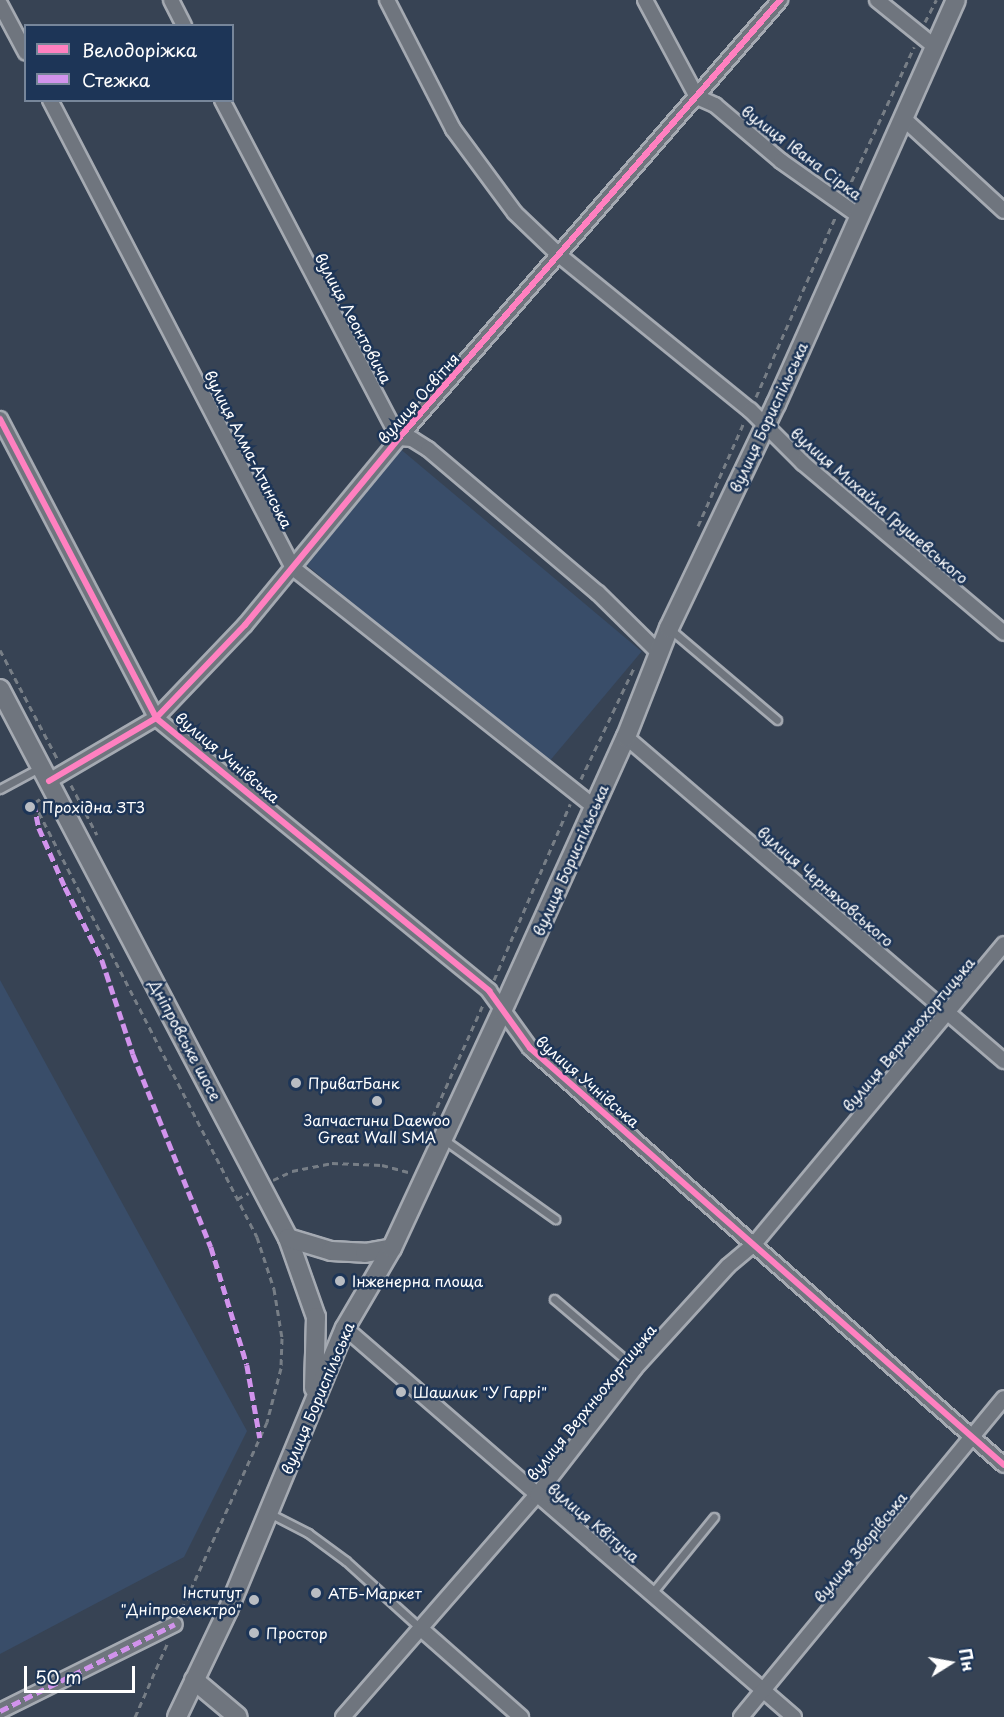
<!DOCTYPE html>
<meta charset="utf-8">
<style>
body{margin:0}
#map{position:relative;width:1004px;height:1717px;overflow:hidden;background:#374354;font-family:"Playpen Sans",sans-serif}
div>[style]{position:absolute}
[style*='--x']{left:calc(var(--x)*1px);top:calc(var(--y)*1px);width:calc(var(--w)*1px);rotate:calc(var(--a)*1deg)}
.built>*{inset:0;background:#394d69;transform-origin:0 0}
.path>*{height:3px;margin-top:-1.5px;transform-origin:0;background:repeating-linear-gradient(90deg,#777e86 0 6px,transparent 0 10.5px)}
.roads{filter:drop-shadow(2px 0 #a5aab2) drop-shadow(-2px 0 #a5aab2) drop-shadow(0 2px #a5aab2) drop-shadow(0 -2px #a5aab2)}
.lane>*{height:7px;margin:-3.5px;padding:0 3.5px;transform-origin:3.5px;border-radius:3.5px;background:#6f757e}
.street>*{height:14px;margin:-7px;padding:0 7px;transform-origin:7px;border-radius:7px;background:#6f757e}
.secondary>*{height:18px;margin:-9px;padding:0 9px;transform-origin:9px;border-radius:9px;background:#6f757e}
.quiet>*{height:4.5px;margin-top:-2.25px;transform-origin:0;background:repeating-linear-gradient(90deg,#d193ec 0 9px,transparent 0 13.5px)}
.cycleway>*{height:6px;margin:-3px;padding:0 3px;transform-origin:3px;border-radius:3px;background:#ff80c0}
.dots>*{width:16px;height:16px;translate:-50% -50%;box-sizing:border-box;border:3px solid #1d3557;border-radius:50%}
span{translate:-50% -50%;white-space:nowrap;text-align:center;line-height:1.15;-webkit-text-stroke:5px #1d3557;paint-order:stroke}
.street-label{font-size:15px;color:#fff}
.poi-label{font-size:15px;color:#fff}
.left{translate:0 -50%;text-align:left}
.right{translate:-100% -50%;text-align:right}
.legend{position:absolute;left:24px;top:24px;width:210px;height:78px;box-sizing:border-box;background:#1d3557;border:2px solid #77869a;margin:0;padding:8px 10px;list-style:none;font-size:18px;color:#fff}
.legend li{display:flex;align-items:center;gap:12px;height:30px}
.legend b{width:30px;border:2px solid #77869a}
.north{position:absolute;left:920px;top:1633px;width:60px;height:60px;-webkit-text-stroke:4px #1d3557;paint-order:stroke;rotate:79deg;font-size:16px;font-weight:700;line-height:24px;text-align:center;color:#fff}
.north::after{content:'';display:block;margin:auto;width:21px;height:27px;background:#fff;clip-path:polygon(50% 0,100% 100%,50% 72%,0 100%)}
.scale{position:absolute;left:24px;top:1666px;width:111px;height:27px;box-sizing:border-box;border:3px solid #fff;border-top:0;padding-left:8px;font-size:18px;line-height:21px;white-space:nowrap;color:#fff;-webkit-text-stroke:4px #1d3557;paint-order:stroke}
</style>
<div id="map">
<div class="built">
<i style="left:398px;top:447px;width:318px;height:149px;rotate:40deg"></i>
<i style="clip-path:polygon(0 980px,247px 1431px,184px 1557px,0 1654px)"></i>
</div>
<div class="path">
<i style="--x:925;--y:22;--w:25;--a:-63"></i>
<i style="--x:847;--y:191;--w:159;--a:-65"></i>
<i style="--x:756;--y:397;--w:198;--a:-66.2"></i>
<i style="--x:698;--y:526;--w:114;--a:-66.1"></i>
<i style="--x:0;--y:650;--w:124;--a:62.2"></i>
<i style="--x:581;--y:779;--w:125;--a:-64.5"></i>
<i style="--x:71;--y:785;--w:56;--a:62.5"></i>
<i style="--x:40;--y:799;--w:7;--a:146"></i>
<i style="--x:34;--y:803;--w:488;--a:62.8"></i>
<i style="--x:257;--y:1237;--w:55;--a:71.9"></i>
<i style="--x:274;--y:1289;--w:50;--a:80.7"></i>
<i style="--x:282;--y:1338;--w:30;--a:92"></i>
<i style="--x:281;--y:1368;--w:56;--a:104.5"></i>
<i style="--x:267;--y:1422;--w:210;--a:114.5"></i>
<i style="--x:494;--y:980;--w:192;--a:-66.6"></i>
<i style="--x:424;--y:1136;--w:144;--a:-65.8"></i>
<i style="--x:273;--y:1180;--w:21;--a:-25"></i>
<i style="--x:292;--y:1171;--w:41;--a:-11.3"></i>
<i style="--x:332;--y:1163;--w:50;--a:2.3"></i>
<i style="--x:382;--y:1165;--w:27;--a:15"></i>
<i style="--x:237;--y:1199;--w:13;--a:-27"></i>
<i style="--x:135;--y:1717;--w:80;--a:-66.3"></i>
</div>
<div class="roads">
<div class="lane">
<i style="--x:671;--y:630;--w:139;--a:40.3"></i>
<i style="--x:0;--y:789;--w:44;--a:-28.3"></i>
<i style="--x:443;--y:1139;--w:138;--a:35.5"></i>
<i style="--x:554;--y:1299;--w:106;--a:40.4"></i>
<i style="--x:271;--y:1514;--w:42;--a:27.2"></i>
<i style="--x:308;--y:1533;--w:47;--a:36.4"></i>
<i style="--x:346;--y:1561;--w:100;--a:42.2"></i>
<i style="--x:652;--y:1593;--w:98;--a:-50.8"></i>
</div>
<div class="street">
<i style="--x:171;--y:0;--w:29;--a:63"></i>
<i style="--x:387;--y:0;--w:145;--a:62.9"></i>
<i style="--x:453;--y:129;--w:104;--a:53.6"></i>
<i style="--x:515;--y:213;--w:61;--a:43.7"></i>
<i style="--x:559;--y:255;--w:246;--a:39.1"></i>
<i style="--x:750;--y:410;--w:75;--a:45"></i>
<i style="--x:803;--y:463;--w:263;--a:40.2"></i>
<i style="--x:645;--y:0;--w:110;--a:61.8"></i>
<i style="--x:697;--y:97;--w:20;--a:24"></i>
<i style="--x:715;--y:105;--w:87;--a:40.3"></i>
<i style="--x:781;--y:161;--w:95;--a:35.2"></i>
<i style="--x:877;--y:0;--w:73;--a:38.9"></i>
<i style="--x:0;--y:4;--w:55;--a:62"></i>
<i style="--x:50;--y:100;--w:527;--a:62.56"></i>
<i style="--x:293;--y:568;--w:383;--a:38.4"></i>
<i style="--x:222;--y:100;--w:382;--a:62.4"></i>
<i style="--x:399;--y:438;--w:13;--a:4"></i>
<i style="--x:412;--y:439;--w:19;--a:32"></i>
<i style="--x:428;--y:449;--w:223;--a:40.3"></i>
<i style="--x:598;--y:593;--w:87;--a:44.5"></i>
<i style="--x:903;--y:118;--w:137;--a:42.6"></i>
<i style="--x:0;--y:419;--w:337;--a:62.4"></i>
<i style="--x:156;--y:718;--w:431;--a:39.3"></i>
<i style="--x:489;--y:991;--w:70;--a:54.3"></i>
<i style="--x:530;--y:1048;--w:631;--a:41.34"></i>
<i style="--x:626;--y:737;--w:498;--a:40.6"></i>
<i style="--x:49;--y:781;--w:124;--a:-30.5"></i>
<i style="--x:156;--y:718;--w:129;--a:-46.3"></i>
<i style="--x:245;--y:625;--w:242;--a:-50.5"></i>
<i style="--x:399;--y:438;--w:581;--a:-48.98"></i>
<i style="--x:345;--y:1328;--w:594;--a:40.9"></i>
<i style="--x:420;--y:1628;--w:135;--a:41.4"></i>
<i style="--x:0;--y:1711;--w:195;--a:-26.4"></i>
<i style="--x:343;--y:1717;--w:295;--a:-48.9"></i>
<i style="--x:537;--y:1495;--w:160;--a:-52.3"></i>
<i style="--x:635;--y:1368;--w:138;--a:-47.6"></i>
<i style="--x:728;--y:1266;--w:35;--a:-40"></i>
<i style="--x:755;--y:1243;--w:389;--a:-50.2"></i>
<i style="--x:741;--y:1717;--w:413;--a:-50.5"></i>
</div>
<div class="secondary">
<i style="--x:0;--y:689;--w:620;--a:62.32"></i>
<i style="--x:288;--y:1238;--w:84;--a:70.5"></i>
<i style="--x:316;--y:1317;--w:71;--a:91.6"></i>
<i style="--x:288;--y:1238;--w:45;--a:16.8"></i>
<i style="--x:331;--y:1251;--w:34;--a:3"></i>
<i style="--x:365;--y:1253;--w:27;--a:-10"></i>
<i style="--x:194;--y:1680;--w:57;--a:40.1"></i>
<i style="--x:177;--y:1717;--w:119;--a:-64.5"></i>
<i style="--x:228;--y:1610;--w:305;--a:-67.5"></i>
<i style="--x:345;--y:1328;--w:93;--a:-59.6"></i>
<i style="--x:392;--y:1248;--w:261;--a:-65.1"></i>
<i style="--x:502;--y:1011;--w:301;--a:-65.7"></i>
<i style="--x:626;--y:737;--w:117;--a:-68.5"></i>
<i style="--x:669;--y:628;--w:248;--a:-64.5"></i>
<i style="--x:776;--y:404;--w:442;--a:-66"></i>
</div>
</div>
<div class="quiet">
<i style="--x:34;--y:803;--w:25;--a:79"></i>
<i style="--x:39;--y:828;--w:64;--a:66.2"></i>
<i style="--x:65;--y:887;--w:82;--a:63.1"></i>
<i style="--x:102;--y:960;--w:99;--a:71.7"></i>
<i style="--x:133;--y:1054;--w:208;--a:68"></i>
<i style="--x:211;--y:1247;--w:123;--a:73"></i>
<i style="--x:247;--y:1365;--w:74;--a:79.9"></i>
<i style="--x:0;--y:1711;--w:195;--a:-26.4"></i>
</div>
<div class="cycleway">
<i style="--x:0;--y:419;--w:337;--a:62.4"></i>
<i style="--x:156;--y:718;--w:431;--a:39.3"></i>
<i style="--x:489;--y:991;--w:70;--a:54.3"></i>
<i style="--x:530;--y:1048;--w:631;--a:41.34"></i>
<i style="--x:49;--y:781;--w:124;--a:-30.5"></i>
<i style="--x:156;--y:718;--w:129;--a:-46.3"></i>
<i style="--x:245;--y:625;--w:242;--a:-50.5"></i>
<i style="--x:399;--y:438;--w:581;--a:-48.98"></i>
</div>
<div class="dots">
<i style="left:30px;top:807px;background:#b9bdc3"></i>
<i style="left:296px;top:1083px;background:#b9bdc3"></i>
<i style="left:377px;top:1101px;background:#b9bdc3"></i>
<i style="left:340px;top:1281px;background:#b9bdc3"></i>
<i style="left:401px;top:1392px;background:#b9bdc3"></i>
<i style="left:316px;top:1593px;background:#b9bdc3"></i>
<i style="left:254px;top:1600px;background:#b9bdc3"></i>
<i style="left:254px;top:1633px;background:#b9bdc3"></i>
</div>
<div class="street-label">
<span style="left:802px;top:152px;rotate:37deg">вулиця Івана Сірка</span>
<span style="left:354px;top:318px;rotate:62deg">вулиця Леонтовича</span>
<span style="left:418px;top:398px;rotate:-49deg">вулиця Освітня</span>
<span style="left:768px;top:417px;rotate:-65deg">вулиця Бориспільська</span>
<span style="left:249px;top:449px;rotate:63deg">вулиця Алма-Атинська</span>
<span style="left:880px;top:505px;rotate:41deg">вулиця Михайла Грушевського</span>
<span style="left:228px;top:757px;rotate:40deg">вулиця Учнівська</span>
<span style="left:570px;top:860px;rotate:-66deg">вулиця Бориспільська</span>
<span style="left:826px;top:886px;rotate:41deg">вулиця Черняховського</span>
<span style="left:908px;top:1034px;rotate:-50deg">вулиця Верхньохортицька</span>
<span style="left:186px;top:1040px;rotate:62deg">Дніпровське шосе</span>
<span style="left:588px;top:1081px;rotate:41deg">вулиця Учнівська</span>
<span style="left:317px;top:1398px;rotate:-67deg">вулиця Бориспільська</span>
<span style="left:591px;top:1402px;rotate:-51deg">вулиця Верхньохортицька</span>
<span style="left:594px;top:1522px;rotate:40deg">вулиця Квітуча</span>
<span style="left:860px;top:1547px;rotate:-51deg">вулиця Зборівська</span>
</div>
<div class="poi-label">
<span class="left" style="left:42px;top:807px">Прохідна ЗТЗ</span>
<span class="left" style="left:308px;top:1083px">ПриватБанк</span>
<span style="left:377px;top:1128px">Запчастини Daewoo<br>Great Wall SMA</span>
<span class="left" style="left:352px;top:1281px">Інженерна площа</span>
<span class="left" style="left:413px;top:1392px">Шашлик "У Гаррі"</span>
<span class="right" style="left:242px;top:1600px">Інститут<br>"Дніпроелектро"</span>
<span class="left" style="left:328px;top:1593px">АТБ-Маркет</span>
<span class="left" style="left:266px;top:1633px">Простор</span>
</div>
<ul class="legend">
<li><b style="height:8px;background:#ff80c0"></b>Велодоріжка</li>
<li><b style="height:8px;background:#d193ec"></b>Стежка</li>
</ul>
<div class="north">Пн</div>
<div class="scale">50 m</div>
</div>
